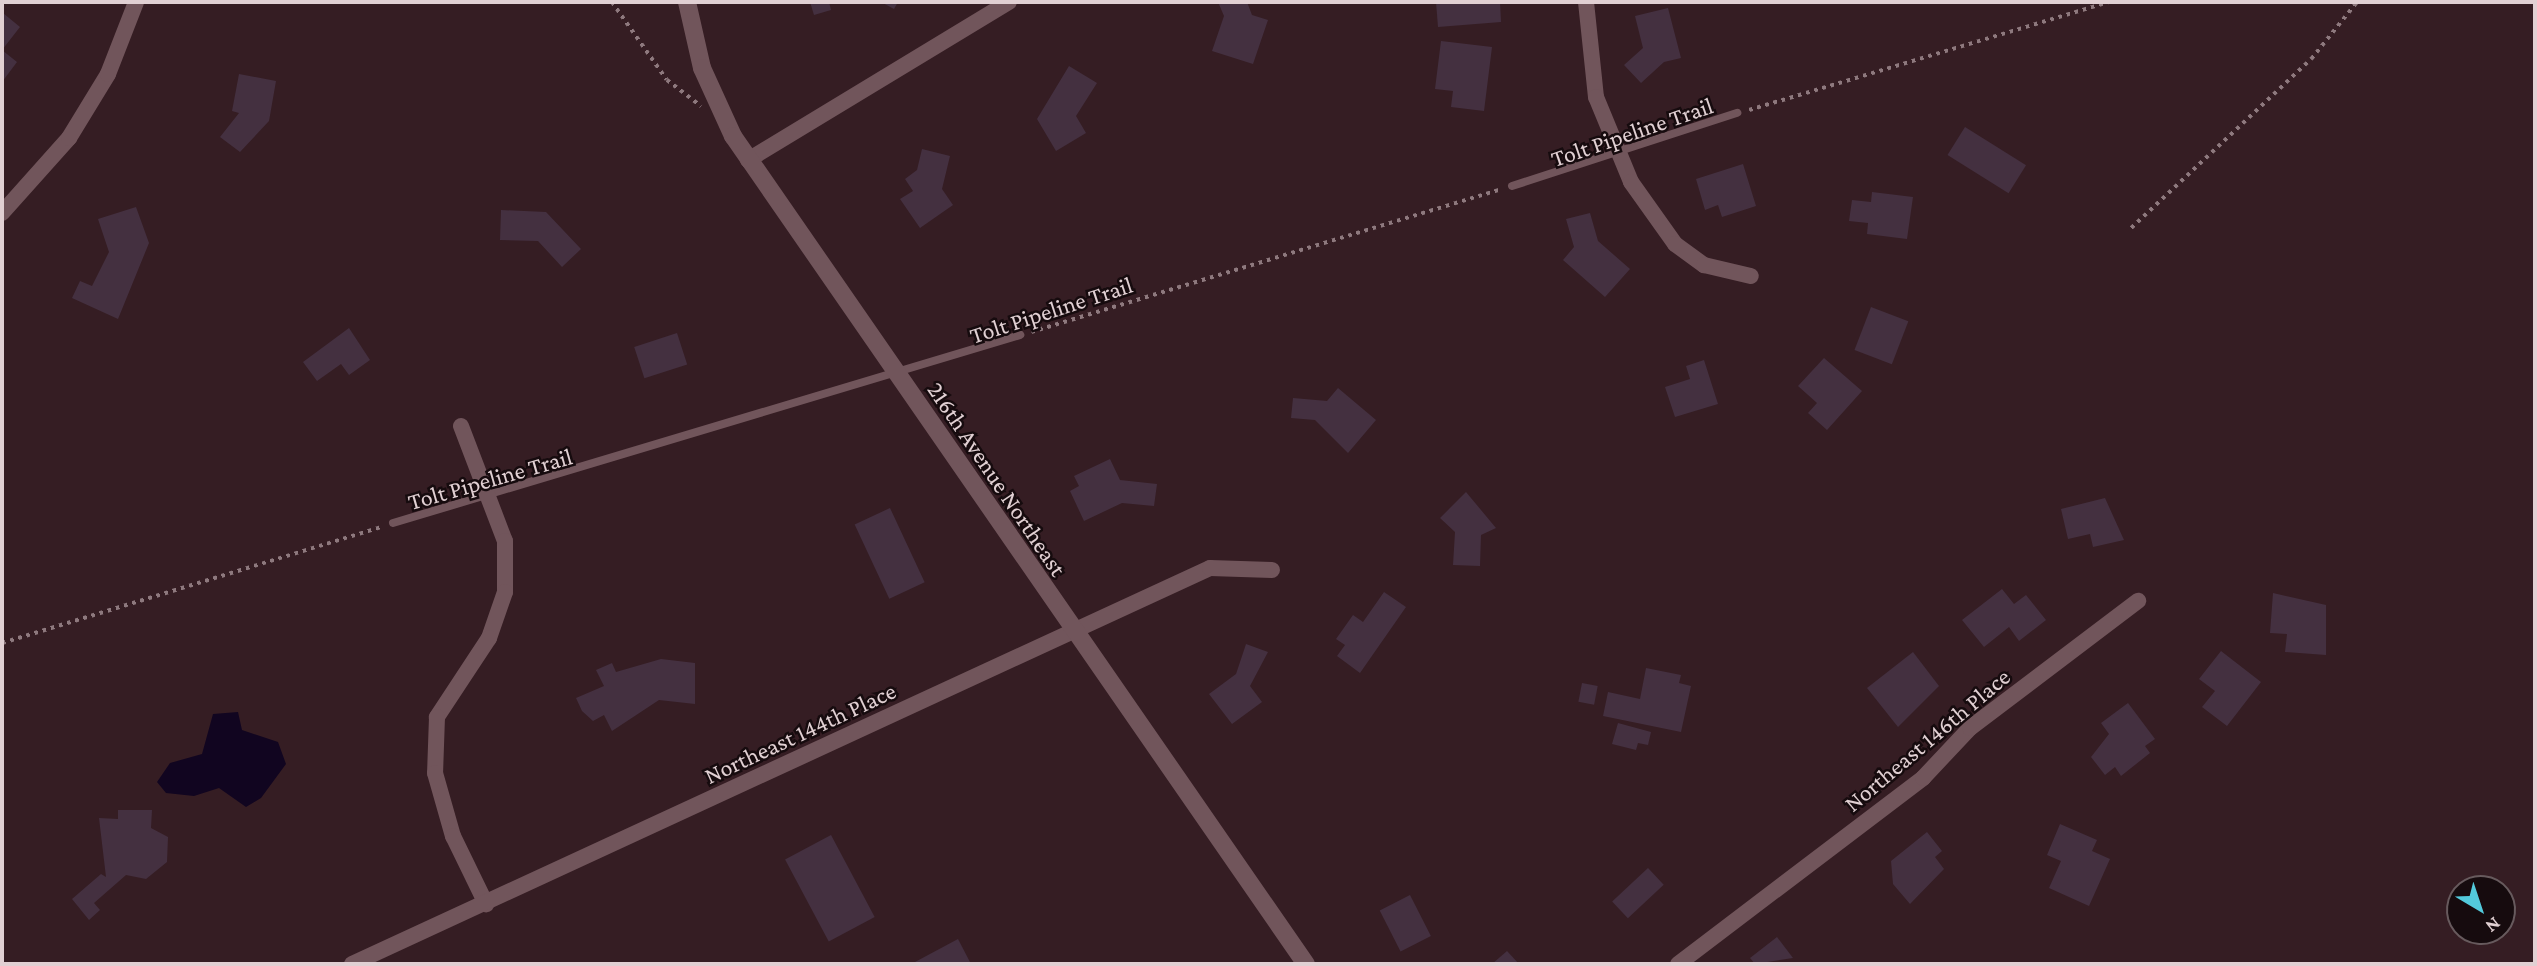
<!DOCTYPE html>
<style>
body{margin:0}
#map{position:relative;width:2537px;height:966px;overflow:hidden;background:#351d23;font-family:"Crimson Pro",serif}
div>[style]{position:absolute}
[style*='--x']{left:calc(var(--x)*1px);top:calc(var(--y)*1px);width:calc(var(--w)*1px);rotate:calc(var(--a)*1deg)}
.water>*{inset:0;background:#110520}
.building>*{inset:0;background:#443040;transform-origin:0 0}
.path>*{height:3.5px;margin-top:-1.75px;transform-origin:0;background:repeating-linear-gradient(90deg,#8e797e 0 3.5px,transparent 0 8.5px)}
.service>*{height:8px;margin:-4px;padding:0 4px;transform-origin:4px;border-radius:4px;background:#71555b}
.minor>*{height:16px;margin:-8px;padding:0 8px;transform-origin:8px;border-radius:8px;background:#71555b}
.tertiary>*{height:18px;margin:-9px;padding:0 9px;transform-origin:9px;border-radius:9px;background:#71555b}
span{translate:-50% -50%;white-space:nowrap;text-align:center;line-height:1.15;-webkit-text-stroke:5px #160b0e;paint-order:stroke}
.street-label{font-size:24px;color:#e1d0d3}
.frame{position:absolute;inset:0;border:4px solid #e1d0d3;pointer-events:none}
.north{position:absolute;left:2446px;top:875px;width:70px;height:70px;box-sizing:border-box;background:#160b0e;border:2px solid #675a5d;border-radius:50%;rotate:141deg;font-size:19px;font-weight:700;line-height:28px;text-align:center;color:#e1d0d3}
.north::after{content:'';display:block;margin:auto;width:24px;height:32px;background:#53cadc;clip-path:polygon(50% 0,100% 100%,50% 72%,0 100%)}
</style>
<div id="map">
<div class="water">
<i style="clip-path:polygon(238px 712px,242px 730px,278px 742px,286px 764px,261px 798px,246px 807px,219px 788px,194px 796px,166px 793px,157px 782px,170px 763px,202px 754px,213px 714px)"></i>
</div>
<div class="building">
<i style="clip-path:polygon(810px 2px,829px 2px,831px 10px,814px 15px)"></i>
<i style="clip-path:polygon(881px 2px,898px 2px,894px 9px)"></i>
<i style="clip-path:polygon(1218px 2px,1247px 2px,1252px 15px,1268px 20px,1253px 64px,1212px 51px,1224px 16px)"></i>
<i style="clip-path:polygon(1436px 2px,1500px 2px,1501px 22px,1438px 27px)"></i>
<i style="clip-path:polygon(1668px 8px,1681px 58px,1664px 62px,1641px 83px,1624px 65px,1643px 48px,1635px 16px)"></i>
<i style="clip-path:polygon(3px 13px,20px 27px,2px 50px,17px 62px,2px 82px,2px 15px)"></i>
<i style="clip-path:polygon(1441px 41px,1492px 47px,1484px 111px,1451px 107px,1453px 91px,1435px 89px)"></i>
<i style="clip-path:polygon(1069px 66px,1097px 83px,1076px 116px,1086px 133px,1056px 151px,1037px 119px)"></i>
<i style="clip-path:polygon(239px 74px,276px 81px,269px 121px,240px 152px,220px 137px,239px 113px,232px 111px)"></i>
<i style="left:1965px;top:127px;width:72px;height:33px;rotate:32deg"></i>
<i style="clip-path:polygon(922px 149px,950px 156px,942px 189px,953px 205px,920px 228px,900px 199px,913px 191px,905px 179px,917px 170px)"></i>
<i style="clip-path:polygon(1743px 164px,1756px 206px,1722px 217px,1718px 205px,1705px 210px,1696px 179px)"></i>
<i style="clip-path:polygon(1872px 192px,1913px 197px,1907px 239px,1867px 234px,1868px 223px,1849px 221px,1852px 200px,1871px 202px)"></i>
<i style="clip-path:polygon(136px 207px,149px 243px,118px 319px,72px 298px,80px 281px,92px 286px,109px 252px,98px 219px)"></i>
<i style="clip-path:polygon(501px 210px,546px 212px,581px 249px,562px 267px,538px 241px,500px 240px)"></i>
<i style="clip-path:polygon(1590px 213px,1598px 241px,1630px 269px,1605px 297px,1563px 260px,1574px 247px,1566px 219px)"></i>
<i style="left:1871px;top:307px;width:40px;height:46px;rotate:21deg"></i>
<i style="clip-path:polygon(349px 328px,370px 360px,349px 375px,341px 364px,317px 381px,303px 362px)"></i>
<i style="left:677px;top:333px;width:33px;height:45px;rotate:72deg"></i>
<i style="clip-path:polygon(1824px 358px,1862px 391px,1827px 430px,1808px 413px,1817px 403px,1798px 386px)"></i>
<i style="clip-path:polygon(1704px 360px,1718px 404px,1675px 417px,1665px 387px,1690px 379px,1686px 366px)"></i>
<i style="clip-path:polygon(1338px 388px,1376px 420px,1348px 453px,1315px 420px,1291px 418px,1293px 398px,1327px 401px)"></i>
<i style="clip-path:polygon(1110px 459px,1120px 480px,1157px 484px,1154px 506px,1122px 503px,1084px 521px,1070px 491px,1079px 486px,1074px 476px)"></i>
<i style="clip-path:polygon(1466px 492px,1496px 528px,1481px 535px,1480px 566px,1453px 565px,1455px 532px,1440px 518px)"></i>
<i style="clip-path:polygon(2105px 498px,2124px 540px,2093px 547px,2090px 534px,2068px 539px,2061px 509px)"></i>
<i style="left:890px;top:508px;width:82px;height:39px;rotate:65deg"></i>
<i style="clip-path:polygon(2002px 589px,2014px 604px,2026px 595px,2046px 620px,2019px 641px,2009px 627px,1984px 647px,1962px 620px)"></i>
<i style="clip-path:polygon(1384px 592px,1406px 607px,1360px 673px,1337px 656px,1345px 645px,1336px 639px,1353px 615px,1363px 622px)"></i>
<i style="clip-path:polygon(2273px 593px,2326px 605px,2326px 655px,2285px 652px,2287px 634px,2270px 633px)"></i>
<i style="clip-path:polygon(1246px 644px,1268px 652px,1250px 686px,1262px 702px,1232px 724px,1209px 694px,1236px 674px)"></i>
<i style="clip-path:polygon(2221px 651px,2261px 682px,2227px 726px,2202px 707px,2215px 691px,2199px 679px)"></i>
<i style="clip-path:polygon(1913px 652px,1939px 686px,1898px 727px,1867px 688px)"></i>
<i style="clip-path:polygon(661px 659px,695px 663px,695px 704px,659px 700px,612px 731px,604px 715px,593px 721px,582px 711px,576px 698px,604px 686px,596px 670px,612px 663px,616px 672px)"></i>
<i style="clip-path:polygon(1646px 668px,1681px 675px,1679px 683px,1691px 686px,1681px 732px,1603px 716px,1608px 692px,1640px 699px)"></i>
<i style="left:1582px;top:683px;width:16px;height:19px;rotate:11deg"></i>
<i style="clip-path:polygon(2128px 703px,2155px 739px,2145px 746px,2150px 753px,2121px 776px,2115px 767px,2105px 775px,2091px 757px,2109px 734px,2101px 723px)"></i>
<i style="clip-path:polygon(1618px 723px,1651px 732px,1648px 745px,1638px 743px,1636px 750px,1612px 744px)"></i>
<i style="clip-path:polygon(118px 810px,152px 810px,151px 828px,168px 837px,167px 862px,146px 879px,126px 875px,94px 903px,100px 910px,89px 920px,72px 899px,101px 874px,106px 877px,99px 818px,118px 819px)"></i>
<i style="clip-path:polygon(2060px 824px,2097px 840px,2092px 851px,2110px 859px,2089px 906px,2049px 888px,2061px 861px,2047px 855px)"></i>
<i style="clip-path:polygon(1927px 832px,1942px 851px,1935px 857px,1944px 869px,1910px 904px,1893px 884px,1891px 861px)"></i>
<i style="left:831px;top:835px;width:93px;height:52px;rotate:62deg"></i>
<i style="left:1648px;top:868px;width:23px;height:49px;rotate:47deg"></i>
<i style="left:1410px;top:895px;width:46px;height:34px;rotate:63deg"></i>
<i style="clip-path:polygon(1777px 937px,1793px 958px,1755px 964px,1750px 958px)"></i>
<i style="clip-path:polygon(958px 939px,971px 964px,916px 964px,915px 962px)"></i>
<i style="clip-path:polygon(1507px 951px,1519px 964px,1492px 964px)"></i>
</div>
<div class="path">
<i style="--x:612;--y:2;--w:95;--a:54.8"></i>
<i style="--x:667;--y:80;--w:43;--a:37.4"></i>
<i style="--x:1749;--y:110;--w:376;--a:-16.7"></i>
<i style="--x:2131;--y:228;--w:247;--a:-43.2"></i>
<i style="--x:2311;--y:59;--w:73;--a:-51.1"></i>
<i style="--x:1031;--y:332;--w:489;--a:-16.9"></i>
<i style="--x:2;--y:643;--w:397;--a:-17"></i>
</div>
<div class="service">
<i style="--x:1512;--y:186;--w:237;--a:-18"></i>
<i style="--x:393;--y:523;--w:655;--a:-16.69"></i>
</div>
<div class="minor">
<i style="--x:1586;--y:2;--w:96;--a:84"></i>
<i style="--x:1596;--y:97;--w:92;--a:67.6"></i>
<i style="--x:1631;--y:182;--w:76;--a:54.6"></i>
<i style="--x:1675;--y:244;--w:36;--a:36"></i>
<i style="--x:1704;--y:265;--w:48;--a:13.2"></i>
<i style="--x:748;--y:160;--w:305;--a:-31.2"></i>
<i style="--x:2;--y:213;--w:101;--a:-48.2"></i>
<i style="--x:69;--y:138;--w:75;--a:-58.6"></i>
<i style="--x:108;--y:74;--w:77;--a:-68.7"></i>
<i style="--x:461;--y:426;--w:123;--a:69.1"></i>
<i style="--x:505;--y:541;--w:51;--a:90"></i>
<i style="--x:505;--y:592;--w:49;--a:109.2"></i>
<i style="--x:489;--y:638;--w:95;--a:123.4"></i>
<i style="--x:437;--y:717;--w:56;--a:92"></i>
<i style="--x:435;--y:773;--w:66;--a:74.1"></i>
<i style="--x:453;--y:836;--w:76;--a:64.1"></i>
<i style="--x:352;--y:964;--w:945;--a:-24.78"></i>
<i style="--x:1210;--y:568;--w:62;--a:1.8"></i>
<i style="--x:1678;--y:964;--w:308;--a:-37.2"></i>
<i style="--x:1923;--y:778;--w:69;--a:-46.8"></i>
<i style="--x:1970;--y:728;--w:211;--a:-37.1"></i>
</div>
<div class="tertiary">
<i style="--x:687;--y:2;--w:68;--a:77.2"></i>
<i style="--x:702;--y:68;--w:75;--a:65.5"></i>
<i style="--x:733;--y:136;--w:1007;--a:55.32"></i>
</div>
<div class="street-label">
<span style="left:1632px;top:132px;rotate:-19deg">Tolt Pipeline Trail</span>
<span style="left:1051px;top:310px;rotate:-18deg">Tolt Pipeline Trail</span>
<span style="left:490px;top:479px;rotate:-16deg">Tolt Pipeline Trail</span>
<span style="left:997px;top:479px;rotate:56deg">216th Avenue Northeast</span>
<span style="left:800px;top:733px;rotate:-25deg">Northeast 144th Place</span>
<span style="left:1927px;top:740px;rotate:-40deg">Northeast 146th Place</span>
</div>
<div class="frame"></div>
<div class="north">N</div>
</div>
